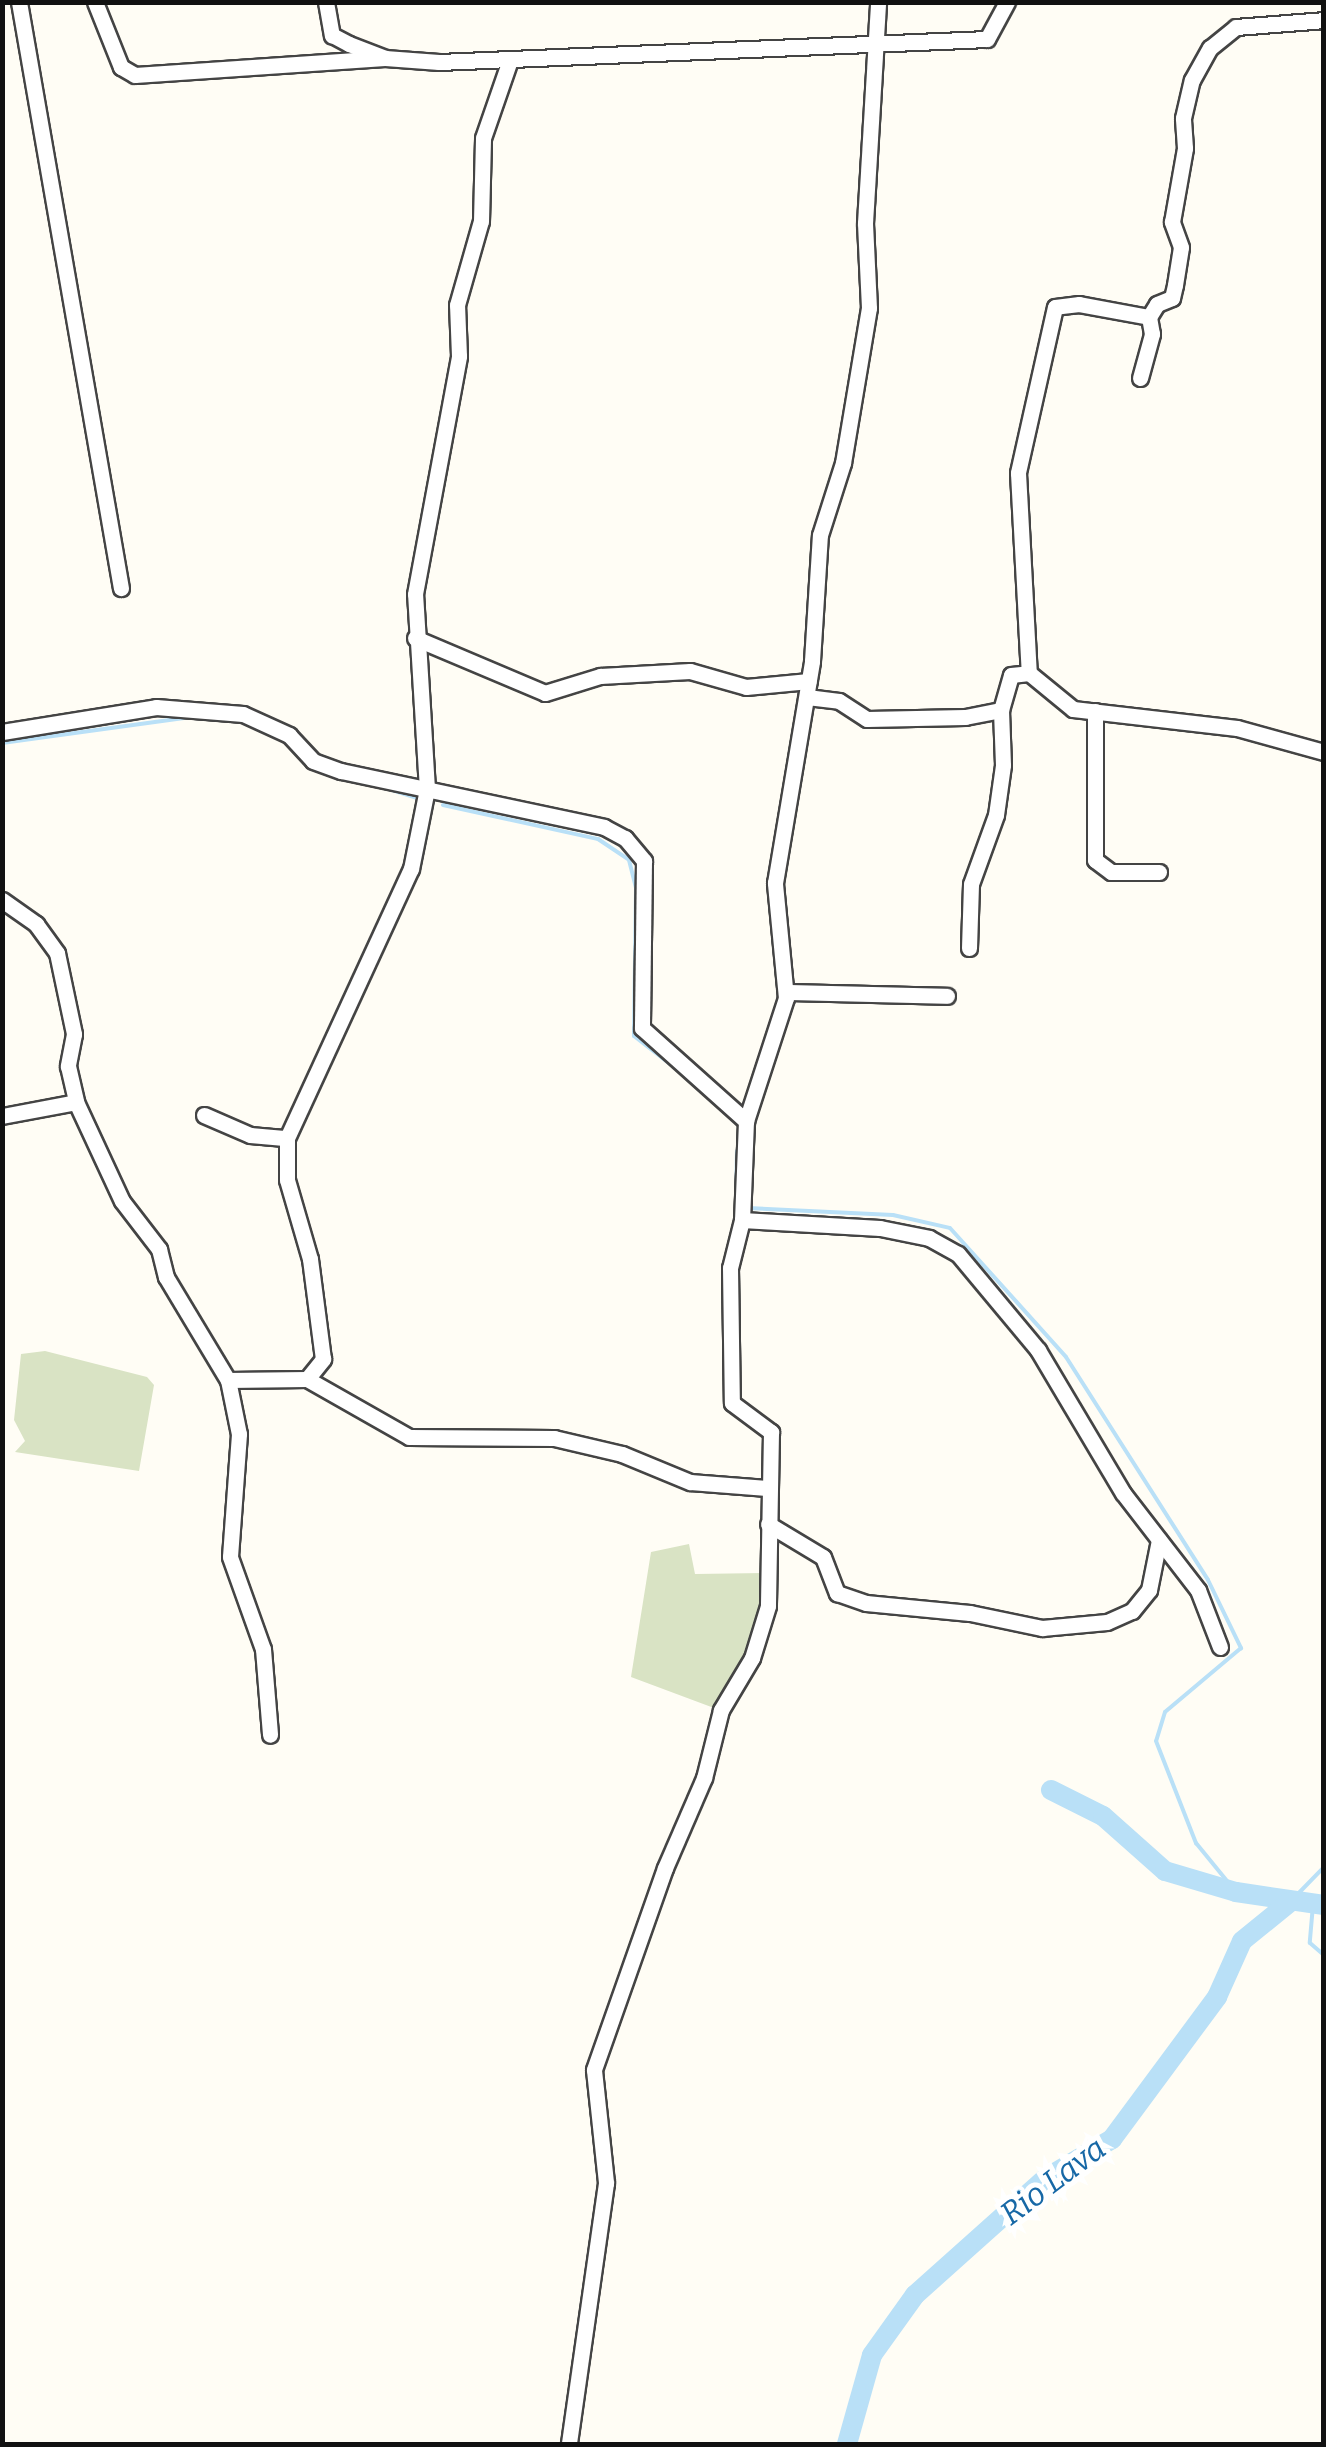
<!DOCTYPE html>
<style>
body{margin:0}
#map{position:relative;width:1326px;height:2447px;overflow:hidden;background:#fffdf5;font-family:Bitter,serif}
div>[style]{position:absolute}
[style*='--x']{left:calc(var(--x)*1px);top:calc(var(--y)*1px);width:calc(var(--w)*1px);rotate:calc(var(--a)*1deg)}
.cemetery>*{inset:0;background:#d9e3c4}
.stream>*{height:4px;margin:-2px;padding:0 2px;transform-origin:2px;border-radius:2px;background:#b9e0f7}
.river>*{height:20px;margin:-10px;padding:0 10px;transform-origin:10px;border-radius:10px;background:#b9e0f7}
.roads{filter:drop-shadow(2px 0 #444) drop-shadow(-2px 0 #444) drop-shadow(0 2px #444) drop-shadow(0 -2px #444)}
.minor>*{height:15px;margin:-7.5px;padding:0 7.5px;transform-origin:7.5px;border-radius:7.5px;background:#fff}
span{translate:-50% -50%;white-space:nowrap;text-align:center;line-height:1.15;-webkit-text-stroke:10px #fff;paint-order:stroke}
.water-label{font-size:32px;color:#1768a6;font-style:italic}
.frame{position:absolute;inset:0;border:5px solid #111;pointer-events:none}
</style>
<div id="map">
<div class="cemetery">
<i style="clip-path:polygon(45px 1351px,147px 1377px,154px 1385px,139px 1471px,15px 1452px,25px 1441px,14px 1420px,21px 1354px)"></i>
<i style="clip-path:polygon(689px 1544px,695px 1574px,765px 1573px,764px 1608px,748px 1658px,714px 1708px,631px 1677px,651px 1552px)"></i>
</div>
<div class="stream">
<i style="--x:2;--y:743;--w:191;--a:-7.8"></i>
<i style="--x:389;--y:789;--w:28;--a:18"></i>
<i style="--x:443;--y:805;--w:159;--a:12.4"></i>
<i style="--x:598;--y:839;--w:37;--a:34"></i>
<i style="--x:629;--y:860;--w:29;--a:76"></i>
<i style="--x:636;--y:888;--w:148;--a:90.8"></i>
<i style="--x:634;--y:1036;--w:57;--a:37.9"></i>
<i style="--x:736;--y:1201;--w:50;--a:-88.9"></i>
<i style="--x:748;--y:1208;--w:145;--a:2.8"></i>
<i style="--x:893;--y:1215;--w:58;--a:12.8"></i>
<i style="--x:950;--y:1228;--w:173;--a:48"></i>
<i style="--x:1066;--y:1357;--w:264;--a:57.5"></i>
<i style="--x:1208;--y:1580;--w:76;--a:64.1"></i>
<i style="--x:1241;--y:1648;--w:99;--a:139.9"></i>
<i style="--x:1165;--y:1712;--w:30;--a:107"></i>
<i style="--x:1156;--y:1741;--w:110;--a:68.6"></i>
<i style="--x:1196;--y:1843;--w:63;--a:50.8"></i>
<i style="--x:1290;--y:1902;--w:49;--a:-45.8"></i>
<i style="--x:1313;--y:1905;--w:38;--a:95"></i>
<i style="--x:1310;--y:1943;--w:18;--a:41"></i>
</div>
<div class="river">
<i style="--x:1051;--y:1790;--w:58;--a:26.6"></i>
<i style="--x:1103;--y:1816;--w:83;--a:41.6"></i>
<i style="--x:1165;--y:1871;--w:74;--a:16.5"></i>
<i style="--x:1236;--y:1892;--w:89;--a:8.4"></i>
<i style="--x:847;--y:2444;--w:92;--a:-74.3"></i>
<i style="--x:872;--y:2355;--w:74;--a:-54.4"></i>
<i style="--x:915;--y:2295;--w:176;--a:-41.8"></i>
<i style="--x:1046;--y:2178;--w:77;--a:-30.6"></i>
<i style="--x:1112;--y:2139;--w:177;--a:-53.5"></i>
<i style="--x:1217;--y:1997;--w:61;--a:-65.9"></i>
<i style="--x:1242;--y:1941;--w:62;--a:-39.1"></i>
</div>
<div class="roads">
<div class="minor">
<i style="--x:19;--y:2;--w:595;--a:80.13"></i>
<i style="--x:95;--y:2;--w:70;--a:68.2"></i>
<i style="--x:121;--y:67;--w:16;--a:30"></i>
<i style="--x:135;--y:75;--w:250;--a:-3.9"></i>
<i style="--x:326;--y:2;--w:34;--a:80"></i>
<i style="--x:332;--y:35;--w:19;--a:28"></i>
<i style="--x:349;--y:44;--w:39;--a:21"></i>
<i style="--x:385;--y:58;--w:54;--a:4.2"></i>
<i style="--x:439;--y:62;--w:548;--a:-2.4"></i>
<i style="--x:987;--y:39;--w:42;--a:-61.6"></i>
<i style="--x:1149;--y:317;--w:15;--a:-58"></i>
<i style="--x:1157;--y:304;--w:16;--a:-22"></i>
<i style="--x:1172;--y:298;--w:13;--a:-77"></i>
<i style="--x:1175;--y:285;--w:38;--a:-81"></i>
<i style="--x:1181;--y:247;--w:27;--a:-110"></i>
<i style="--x:1172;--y:222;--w:75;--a:-80"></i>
<i style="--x:1185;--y:148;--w:30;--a:-94"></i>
<i style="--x:1183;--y:118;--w:39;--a:-77"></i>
<i style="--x:1192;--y:80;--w:37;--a:-61"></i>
<i style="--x:1210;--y:48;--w:33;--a:-39"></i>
<i style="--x:1236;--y:27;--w:88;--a:-4.5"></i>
<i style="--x:1140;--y:378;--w:46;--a:-74.7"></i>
<i style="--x:1152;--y:334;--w:17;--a:-100"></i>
<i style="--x:1149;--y:317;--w:71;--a:-169.5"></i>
<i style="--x:1079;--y:304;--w:24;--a:173"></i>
<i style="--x:1055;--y:307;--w:170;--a:102.6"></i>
<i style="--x:1018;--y:473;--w:200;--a:86.9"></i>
<i style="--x:1029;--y:673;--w:57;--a:39.3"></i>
<i style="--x:1073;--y:709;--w:165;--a:6.6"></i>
<i style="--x:1237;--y:728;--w:90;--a:15.4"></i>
<i style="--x:415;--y:638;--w:141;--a:22.9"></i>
<i style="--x:545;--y:693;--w:58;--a:-17.2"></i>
<i style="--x:600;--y:676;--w:90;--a:-3.2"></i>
<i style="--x:690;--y:671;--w:58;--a:15.9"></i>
<i style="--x:746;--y:687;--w:63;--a:-5.4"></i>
<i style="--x:807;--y:697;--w:32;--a:7"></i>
<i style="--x:839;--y:701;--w:33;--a:33"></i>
<i style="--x:867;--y:719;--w:98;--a:-1.2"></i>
<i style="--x:965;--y:717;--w:37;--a:-11"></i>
<i style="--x:1095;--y:711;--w:149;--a:90"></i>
<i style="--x:1095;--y:860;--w:20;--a:37"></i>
<i style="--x:1111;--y:872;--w:48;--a:0"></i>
<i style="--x:2;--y:732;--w:156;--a:-9.2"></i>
<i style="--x:156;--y:707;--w:87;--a:4.6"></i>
<i style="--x:243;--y:714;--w:51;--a:24.5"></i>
<i style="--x:289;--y:735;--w:35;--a:47"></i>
<i style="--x:313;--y:761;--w:30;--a:20"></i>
<i style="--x:341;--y:771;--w:269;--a:12"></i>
<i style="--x:604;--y:827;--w:24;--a:28"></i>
<i style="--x:625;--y:838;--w:30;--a:50"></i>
<i style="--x:644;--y:861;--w:167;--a:90.7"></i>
<i style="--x:642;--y:1028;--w:140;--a:41.8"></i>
<i style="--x:746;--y:1121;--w:99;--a:92.3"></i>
<i style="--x:742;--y:1220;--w:49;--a:104"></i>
<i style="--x:730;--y:1268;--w:135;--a:89.2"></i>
<i style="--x:732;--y:1403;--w:49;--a:36.6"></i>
<i style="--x:771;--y:1432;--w:174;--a:91"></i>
<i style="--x:768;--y:1606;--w:54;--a:107.1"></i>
<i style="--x:752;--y:1658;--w:61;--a:120.8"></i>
<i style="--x:721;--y:1710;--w:70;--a:104"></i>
<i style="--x:704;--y:1778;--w:98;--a:113.4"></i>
<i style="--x:665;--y:1868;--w:214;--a:109.4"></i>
<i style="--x:594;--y:2070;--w:114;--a:83.9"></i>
<i style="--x:606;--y:2183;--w:264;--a:98.1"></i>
<i style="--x:2;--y:900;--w:42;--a:35.2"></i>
<i style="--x:36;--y:924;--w:36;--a:54"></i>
<i style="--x:57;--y:953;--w:83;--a:78.1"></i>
<i style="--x:74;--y:1034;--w:33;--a:101"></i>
<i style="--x:68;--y:1066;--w:37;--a:77"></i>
<i style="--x:76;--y:1102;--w:109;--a:65.1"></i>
<i style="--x:122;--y:1201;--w:61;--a:52.4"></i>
<i style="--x:159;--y:1249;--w:29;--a:76"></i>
<i style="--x:166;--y:1277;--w:120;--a:59"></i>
<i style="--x:228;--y:1380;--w:79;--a:-0.7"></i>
<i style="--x:307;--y:1379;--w:26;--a:-51"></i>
<i style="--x:323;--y:1359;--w:101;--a:-97.4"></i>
<i style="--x:310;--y:1259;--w:82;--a:-106.2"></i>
<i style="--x:287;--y:1180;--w:42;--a:-90"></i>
<i style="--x:287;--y:1138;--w:296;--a:-65.3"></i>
<i style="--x:411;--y:869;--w:82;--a:-78.7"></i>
<i style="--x:427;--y:789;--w:195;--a:-93.5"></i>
<i style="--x:415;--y:594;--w:242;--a:-79.5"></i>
<i style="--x:459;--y:356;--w:51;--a:-92.2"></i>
<i style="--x:457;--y:305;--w:87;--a:-74.1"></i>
<i style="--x:481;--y:221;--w:83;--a:-88.6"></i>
<i style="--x:483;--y:138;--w:83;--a:-70.9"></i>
<i style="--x:969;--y:948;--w:64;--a:-88.2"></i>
<i style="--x:971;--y:884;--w:73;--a:-70.1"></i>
<i style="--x:996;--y:815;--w:50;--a:-82"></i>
<i style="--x:1003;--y:765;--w:55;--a:-92.1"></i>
<i style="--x:1001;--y:710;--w:36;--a:-74"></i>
<i style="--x:1011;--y:675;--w:18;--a:-6"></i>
<i style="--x:786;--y:992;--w:161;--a:1.4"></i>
<i style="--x:204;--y:1115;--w:50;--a:23.5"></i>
<i style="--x:250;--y:1135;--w:37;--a:5"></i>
<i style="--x:2;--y:1116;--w:75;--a:-10.7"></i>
<i style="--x:746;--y:1121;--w:129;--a:-72"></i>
<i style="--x:786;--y:998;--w:116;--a:-95.5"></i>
<i style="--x:775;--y:883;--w:225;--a:-80.5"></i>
<i style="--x:812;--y:661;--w:126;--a:-86.4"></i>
<i style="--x:820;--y:535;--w:76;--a:-72.3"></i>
<i style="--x:843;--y:463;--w:157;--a:-80.5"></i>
<i style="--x:869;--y:308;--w:85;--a:-92.7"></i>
<i style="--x:865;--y:223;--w:221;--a:-86.6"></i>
<i style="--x:742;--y:1220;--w:138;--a:3.3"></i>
<i style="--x:880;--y:1228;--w:50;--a:11.5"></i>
<i style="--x:929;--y:1238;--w:33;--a:29"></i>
<i style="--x:958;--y:1254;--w:125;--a:50.2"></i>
<i style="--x:1038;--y:1350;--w:166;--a:59.3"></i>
<i style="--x:1123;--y:1493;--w:123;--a:52.3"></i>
<i style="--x:1198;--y:1590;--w:61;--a:68.9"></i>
<i style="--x:307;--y:1379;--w:117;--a:29.6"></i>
<i style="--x:409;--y:1437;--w:145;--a:0.4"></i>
<i style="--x:554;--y:1438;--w:70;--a:13.2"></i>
<i style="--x:622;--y:1454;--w:74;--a:22.4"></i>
<i style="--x:690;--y:1482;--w:77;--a:4.5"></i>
<i style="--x:228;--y:1380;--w:55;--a:78.5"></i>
<i style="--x:239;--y:1434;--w:123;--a:94.2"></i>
<i style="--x:230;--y:1557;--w:98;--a:70.3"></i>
<i style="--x:263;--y:1649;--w:86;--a:85.3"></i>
<i style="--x:768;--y:1524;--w:64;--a:31"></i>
<i style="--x:823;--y:1557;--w:39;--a:69"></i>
<i style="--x:837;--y:1593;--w:31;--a:19"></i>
<i style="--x:866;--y:1603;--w:104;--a:5.5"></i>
<i style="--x:970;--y:1613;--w:74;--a:11.8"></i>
<i style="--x:1042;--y:1628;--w:65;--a:-5.3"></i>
<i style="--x:1107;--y:1622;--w:27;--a:-24"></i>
<i style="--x:1132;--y:1611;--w:27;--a:-51"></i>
<i style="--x:1149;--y:1590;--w:51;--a:-78.7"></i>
</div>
</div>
<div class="water-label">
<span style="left:1053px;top:2181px;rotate:-37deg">Rio Lava</span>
</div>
<div class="frame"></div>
</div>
